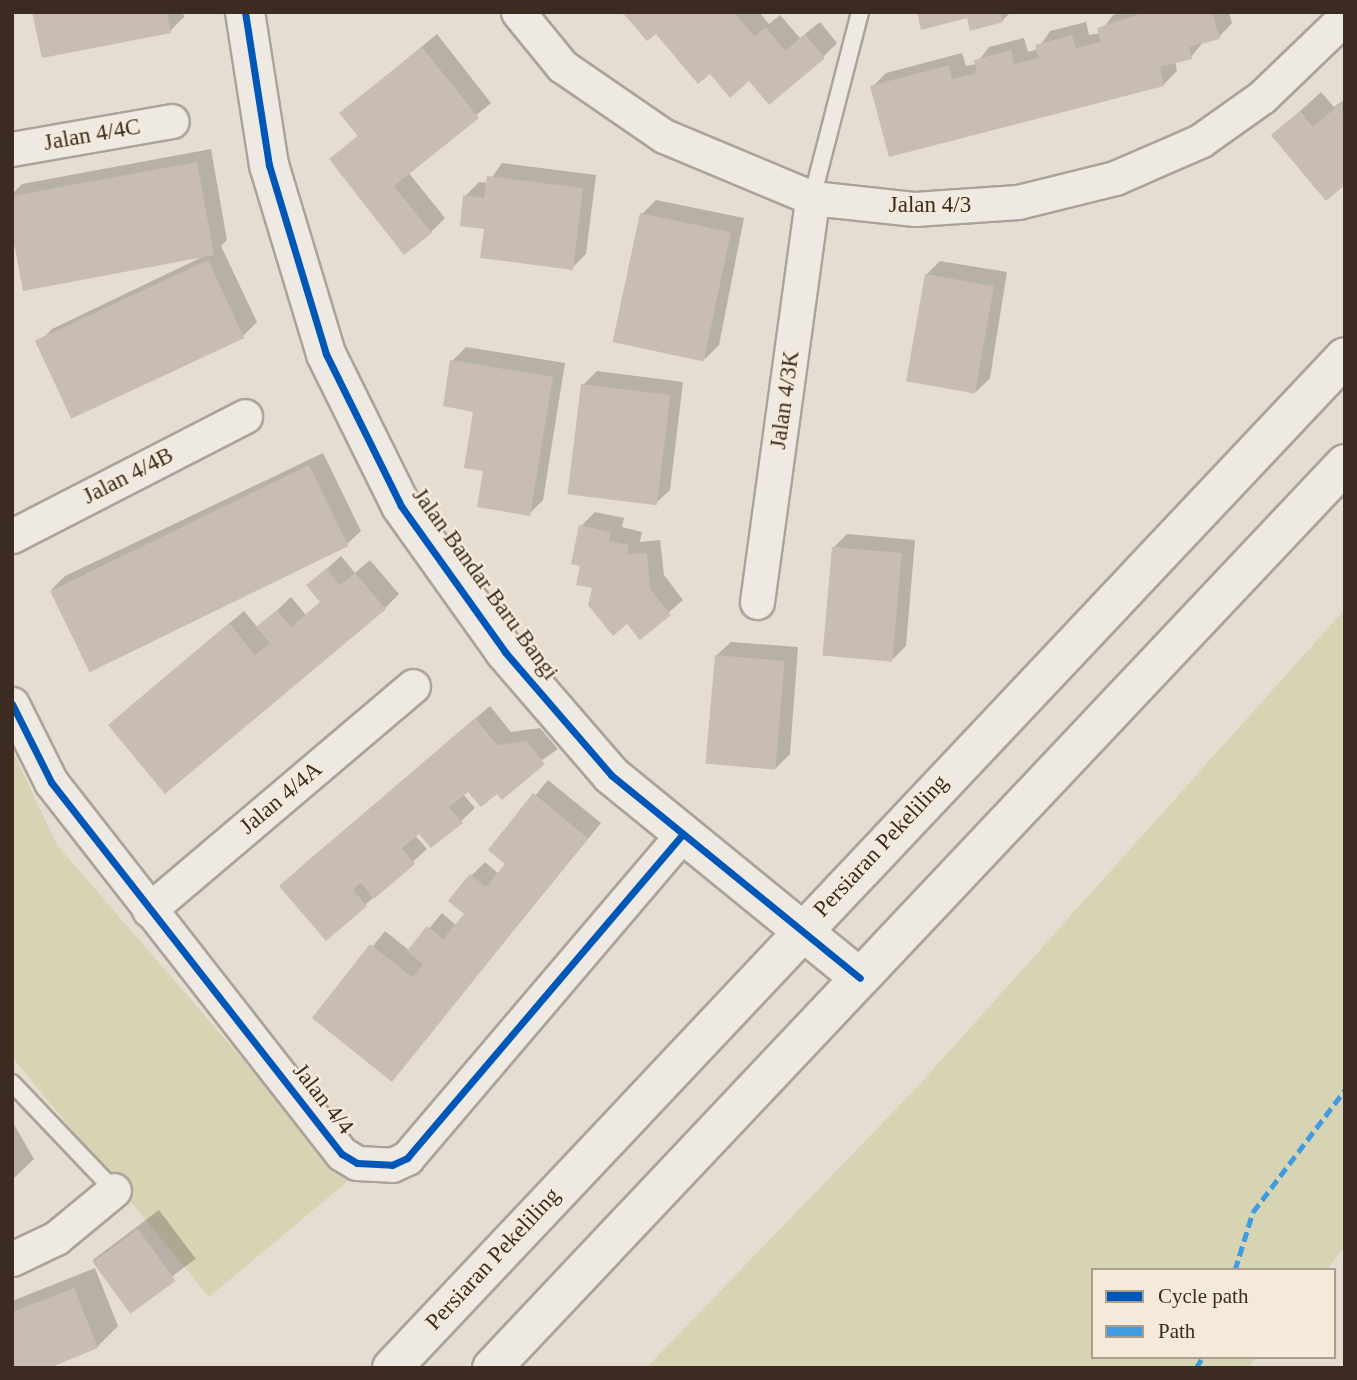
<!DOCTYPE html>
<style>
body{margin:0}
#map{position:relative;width:1357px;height:1380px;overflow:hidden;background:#e5ddd1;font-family:"Times New Roman",serif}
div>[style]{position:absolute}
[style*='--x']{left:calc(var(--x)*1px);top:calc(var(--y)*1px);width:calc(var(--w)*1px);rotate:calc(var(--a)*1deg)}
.green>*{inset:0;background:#d7d4b4}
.shadow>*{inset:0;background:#0003;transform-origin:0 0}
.building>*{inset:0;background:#c9bcb2;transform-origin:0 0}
.roads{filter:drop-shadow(2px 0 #aba399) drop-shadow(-2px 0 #aba399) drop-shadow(0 2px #aba399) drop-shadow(0 -2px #aba399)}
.service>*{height:16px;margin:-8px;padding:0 8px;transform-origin:8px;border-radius:8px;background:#eee9e3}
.minor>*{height:33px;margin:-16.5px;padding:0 16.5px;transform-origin:16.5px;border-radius:16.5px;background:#eee9e3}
.tertiary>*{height:38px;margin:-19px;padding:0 19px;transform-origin:19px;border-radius:19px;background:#eee9e3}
.secondary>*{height:38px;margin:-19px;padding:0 19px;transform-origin:19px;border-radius:19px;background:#eee9e3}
.quiet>*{height:5px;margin-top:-2.5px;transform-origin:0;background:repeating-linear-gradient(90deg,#3f9ce0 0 10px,transparent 0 15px)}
.cycleway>*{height:7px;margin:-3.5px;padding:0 3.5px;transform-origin:3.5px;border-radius:3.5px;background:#0057b8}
span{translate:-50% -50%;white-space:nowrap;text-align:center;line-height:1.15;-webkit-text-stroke:5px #f5ead9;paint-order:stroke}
.street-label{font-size:23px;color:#3b2b21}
.frame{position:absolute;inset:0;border:14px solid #3b2b21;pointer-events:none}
.legend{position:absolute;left:1091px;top:1268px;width:245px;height:91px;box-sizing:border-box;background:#f5ead9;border:2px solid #ab9e8f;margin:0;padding:9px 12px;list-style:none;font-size:21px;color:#3b2b21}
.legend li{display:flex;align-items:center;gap:14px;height:35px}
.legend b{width:35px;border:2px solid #ab9e8f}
</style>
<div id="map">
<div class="green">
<i style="clip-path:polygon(1345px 609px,1345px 1247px,1326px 1270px,1093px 1270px,1093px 1357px,1256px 1357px,1248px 1368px,646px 1368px,920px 1084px)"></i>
<i style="clip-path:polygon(12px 749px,57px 845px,348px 1181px,209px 1297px,12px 1057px)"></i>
</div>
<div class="shadow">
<i style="clip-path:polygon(34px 12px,183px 12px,184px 17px,170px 31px)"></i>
<i style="clip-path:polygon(625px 12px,759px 12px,769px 24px,780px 15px,800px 38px,820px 22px,837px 43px,824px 56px,749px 79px,710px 72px)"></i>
<i style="clip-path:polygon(919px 12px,1011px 12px,1002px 21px)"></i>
<i style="clip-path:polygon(1124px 12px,1229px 12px,1232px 23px,1219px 37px,1204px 41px,1191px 57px,1175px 61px,1177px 71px,1163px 85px,872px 87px,886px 73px,962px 53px,966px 66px,976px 64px,989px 47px,1024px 38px,1028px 52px,1038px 49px,1050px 31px,1086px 22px,1089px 35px,1100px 33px,1113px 15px)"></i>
<i style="clip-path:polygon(437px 34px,491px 103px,408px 172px,445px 218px,431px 232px,331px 159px,359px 135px,341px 113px)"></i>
<i style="clip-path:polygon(1321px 92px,1334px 107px,1345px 99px,1345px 183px,1274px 135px)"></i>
<i style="clip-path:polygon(211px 149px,227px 240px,221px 246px,257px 322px,243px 336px,38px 343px,52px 329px,202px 257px,12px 223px,12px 194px,22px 184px)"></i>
<i style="clip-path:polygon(502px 163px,596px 175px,586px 254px,572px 268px,486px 227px,465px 196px,479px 182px,488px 183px)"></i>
<i style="clip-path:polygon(656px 200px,744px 218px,719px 345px,705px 359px,642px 214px)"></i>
<i style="clip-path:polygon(940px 261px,1007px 272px,990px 378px,976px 392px,926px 275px)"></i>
<i style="clip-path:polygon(466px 347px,565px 363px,543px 500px,529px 514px,485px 470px,475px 410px,452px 361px)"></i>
<i style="clip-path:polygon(597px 371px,683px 382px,670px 490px,656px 503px,583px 385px)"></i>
<i style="clip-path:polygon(323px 453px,361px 531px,347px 544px,51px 590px,65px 576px)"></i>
<i style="clip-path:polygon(595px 512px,624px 518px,622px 527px,642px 532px,640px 542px,660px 540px,664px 575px,683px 600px,640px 637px,594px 586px,582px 565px,581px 526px)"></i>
<i style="clip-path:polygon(847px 534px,915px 540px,906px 646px,892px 660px,834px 547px)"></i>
<i style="clip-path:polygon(341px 556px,355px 573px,370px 560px,399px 594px,385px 608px,124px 712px,244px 611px,258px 628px,291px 597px,306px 615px,322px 601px,309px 585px)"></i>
<i style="clip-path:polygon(731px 642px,798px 647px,790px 754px,776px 768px,717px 655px)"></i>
<i style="clip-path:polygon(490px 706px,511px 732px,540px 728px,558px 749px,497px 791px,468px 789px,463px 794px,475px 808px,461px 821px,415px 835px,427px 849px,365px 905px,295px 872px)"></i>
<i style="clip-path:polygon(548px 780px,601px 823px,392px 1079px,315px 1018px,385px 931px,410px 951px,442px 913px,457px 926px,467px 914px,471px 876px,485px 862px,499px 874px,507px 863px,491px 850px)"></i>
<i style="clip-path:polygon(12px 1121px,34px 1159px,12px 1180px)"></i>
<i style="left:159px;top:1210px;width:61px;height:83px;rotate:53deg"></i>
<i style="clip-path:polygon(95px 1268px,118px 1326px,97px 1347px,12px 1368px,12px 1301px)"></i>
</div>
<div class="building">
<i style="clip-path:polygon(32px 12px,167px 12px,171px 33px,42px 58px)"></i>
<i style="clip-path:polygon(622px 12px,734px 12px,754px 36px,766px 27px,785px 51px,805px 34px,825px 58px,769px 105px,749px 81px,730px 98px,710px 74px,698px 84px,656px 34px,647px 41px)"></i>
<i style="clip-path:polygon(917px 12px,1000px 12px,1003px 22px,970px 31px,967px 18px,921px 30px)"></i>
<i style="clip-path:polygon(1146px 12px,1212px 12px,1220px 39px,1189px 47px,1192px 59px,1160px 67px,1164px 86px,889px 157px,870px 86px,949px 65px,952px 79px,965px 76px,977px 73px,974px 60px,1011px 50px,1014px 64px,1039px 58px,1035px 45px,1072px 35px,1076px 48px,1101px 42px,1097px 28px)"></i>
<i style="clip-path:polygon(422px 47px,479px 118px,394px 186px,432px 233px,404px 255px,329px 159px,358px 136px,339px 113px)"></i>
<i style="clip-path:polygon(1342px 102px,1345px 185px,1326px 201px,1271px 135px,1300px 111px,1313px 127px)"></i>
<i style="clip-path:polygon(197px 162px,214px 255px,23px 291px,12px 233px,12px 196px)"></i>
<i style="clip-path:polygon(487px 176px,583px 188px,573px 270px,480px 258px,484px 229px,460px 226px,463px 195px,484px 198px)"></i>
<i style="left:640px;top:213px;width:93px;height:132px;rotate:12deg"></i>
<i style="left:208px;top:260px;width:86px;height:191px;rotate:65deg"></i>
<i style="left:925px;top:274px;width:70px;height:109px;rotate:10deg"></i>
<i style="clip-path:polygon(450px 360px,553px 377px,530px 516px,477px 507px,483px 471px,464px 468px,473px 412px,443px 406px)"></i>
<i style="left:581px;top:384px;width:90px;height:111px;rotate:7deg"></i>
<i style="left:309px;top:465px;width:90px;height:288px;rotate:64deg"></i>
<i style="clip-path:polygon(579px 525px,611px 532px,609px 541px,629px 545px,627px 554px,647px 553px,650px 589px,671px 615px,640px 640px,627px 624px,613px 636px,588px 605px,592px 588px,576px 585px,580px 566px,571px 564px)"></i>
<i style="left:832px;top:547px;width:70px;height:109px;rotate:5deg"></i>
<i style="clip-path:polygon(326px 569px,340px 585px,355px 573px,386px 609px,165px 794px,108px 725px,229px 623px,255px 655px,270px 643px,256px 627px,277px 610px,291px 627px,320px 602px,306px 585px)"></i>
<i style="left:715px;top:655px;width:70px;height:109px;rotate:5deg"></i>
<i style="clip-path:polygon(475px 718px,497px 745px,526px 741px,545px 764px,502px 800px,497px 794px,481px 807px,468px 792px,449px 807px,463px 823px,431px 848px,419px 834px,402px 848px,415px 864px,374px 899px,361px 883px,353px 890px,367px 906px,326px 941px,279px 886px)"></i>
<i style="clip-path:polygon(533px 793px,588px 838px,392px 1082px,312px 1018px,370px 944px,412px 977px,423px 965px,407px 951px,427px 926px,443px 939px,464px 914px,448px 901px,459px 887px,470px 874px,486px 887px,505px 864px,488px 850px)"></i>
<i style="left:138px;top:1229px;width:64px;height:56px;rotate:54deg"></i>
<i style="clip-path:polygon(74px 1288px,98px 1348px,49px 1368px,12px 1368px,12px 1312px)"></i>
</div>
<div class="roads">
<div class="service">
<i style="--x:812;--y:198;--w:192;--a:-75.5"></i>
<i style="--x:12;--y:1083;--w:148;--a:46.4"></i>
</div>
<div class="minor">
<i style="--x:518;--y:12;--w:70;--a:50.8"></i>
<i style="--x:562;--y:66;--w:124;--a:34.5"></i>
<i style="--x:664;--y:136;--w:160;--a:22.7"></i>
<i style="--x:812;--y:198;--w:104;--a:6.1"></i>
<i style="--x:915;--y:209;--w:103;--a:-3.9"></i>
<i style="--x:1018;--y:202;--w:100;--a:-13.9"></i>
<i style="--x:1115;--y:178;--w:93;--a:-23.5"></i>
<i style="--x:1200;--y:141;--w:76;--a:-35.4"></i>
<i style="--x:1262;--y:97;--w:115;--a:-43.9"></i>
<i style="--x:12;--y:149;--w:162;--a:-9.9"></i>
<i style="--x:12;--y:536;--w:262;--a:-27.2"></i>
<i style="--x:757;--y:602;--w:408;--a:-82.2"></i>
<i style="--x:12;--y:704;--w:87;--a:63.4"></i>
<i style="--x:51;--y:782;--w:472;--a:52"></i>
<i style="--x:342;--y:1154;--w:17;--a:31"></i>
<i style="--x:357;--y:1163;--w:35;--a:3"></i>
<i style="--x:392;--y:1165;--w:17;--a:-25"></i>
<i style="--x:407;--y:1158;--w:423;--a:-49.6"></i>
<i style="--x:149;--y:910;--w:346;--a:-40.3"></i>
<i style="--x:12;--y:1259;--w:49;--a:-25.5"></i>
<i style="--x:56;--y:1238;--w:75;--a:-39.6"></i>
</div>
<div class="tertiary">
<i style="--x:245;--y:12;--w:155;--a:81.1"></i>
<i style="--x:269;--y:165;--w:197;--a:73.2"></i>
<i style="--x:326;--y:354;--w:169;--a:63.7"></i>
<i style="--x:401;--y:506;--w:179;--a:54.5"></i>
<i style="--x:505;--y:652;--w:162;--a:49.2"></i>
<i style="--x:611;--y:775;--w:321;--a:39.2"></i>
</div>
<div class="secondary">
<i style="--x:392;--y:1368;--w:1389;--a:-46.69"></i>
<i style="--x:492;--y:1368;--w:1243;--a:-46.66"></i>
</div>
</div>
<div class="quiet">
<i style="--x:1235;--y:1270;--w:61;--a:-72.8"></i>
<i style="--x:1253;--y:1212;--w:153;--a:-53"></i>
<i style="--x:1196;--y:1368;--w:13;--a:-58"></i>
</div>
<div class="cycleway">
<i style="--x:245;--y:12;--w:155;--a:81.1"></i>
<i style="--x:269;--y:165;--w:197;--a:73.2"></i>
<i style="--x:326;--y:354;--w:169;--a:63.7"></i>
<i style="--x:401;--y:506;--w:179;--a:54.5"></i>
<i style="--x:505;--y:652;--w:162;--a:49.2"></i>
<i style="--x:611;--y:775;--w:321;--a:39.2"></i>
<i style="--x:12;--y:704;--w:87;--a:63.4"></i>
<i style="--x:51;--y:782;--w:472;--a:52"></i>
<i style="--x:342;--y:1154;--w:17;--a:31"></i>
<i style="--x:357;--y:1163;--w:35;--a:3"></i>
<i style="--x:392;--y:1165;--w:17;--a:-25"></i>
<i style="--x:407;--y:1158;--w:423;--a:-49.6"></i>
</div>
<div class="street-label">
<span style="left:92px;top:135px;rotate:-10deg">Jalan 4/4C</span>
<span style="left:930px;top:205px">Jalan 4/3</span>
<span style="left:785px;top:400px;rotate:-82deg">Jalan 4/3K</span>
<span style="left:128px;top:476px;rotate:-27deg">Jalan 4/4B</span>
<span style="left:485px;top:584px;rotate:54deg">Jalan Bandar Baru Bangi</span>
<span style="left:281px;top:798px;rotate:-40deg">Jalan 4/4A</span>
<span style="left:881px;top:846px;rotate:-47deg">Persiaran Pekeliling</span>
<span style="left:323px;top:1099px;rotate:52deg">Jalan 4/4</span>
<span style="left:493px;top:1259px;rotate:-47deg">Persiaran Pekeliling</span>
</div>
<div class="frame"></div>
<ul class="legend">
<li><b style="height:9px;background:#0057b8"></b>Cycle path</li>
<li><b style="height:9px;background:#3f9ce0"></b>Path</li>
</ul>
</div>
